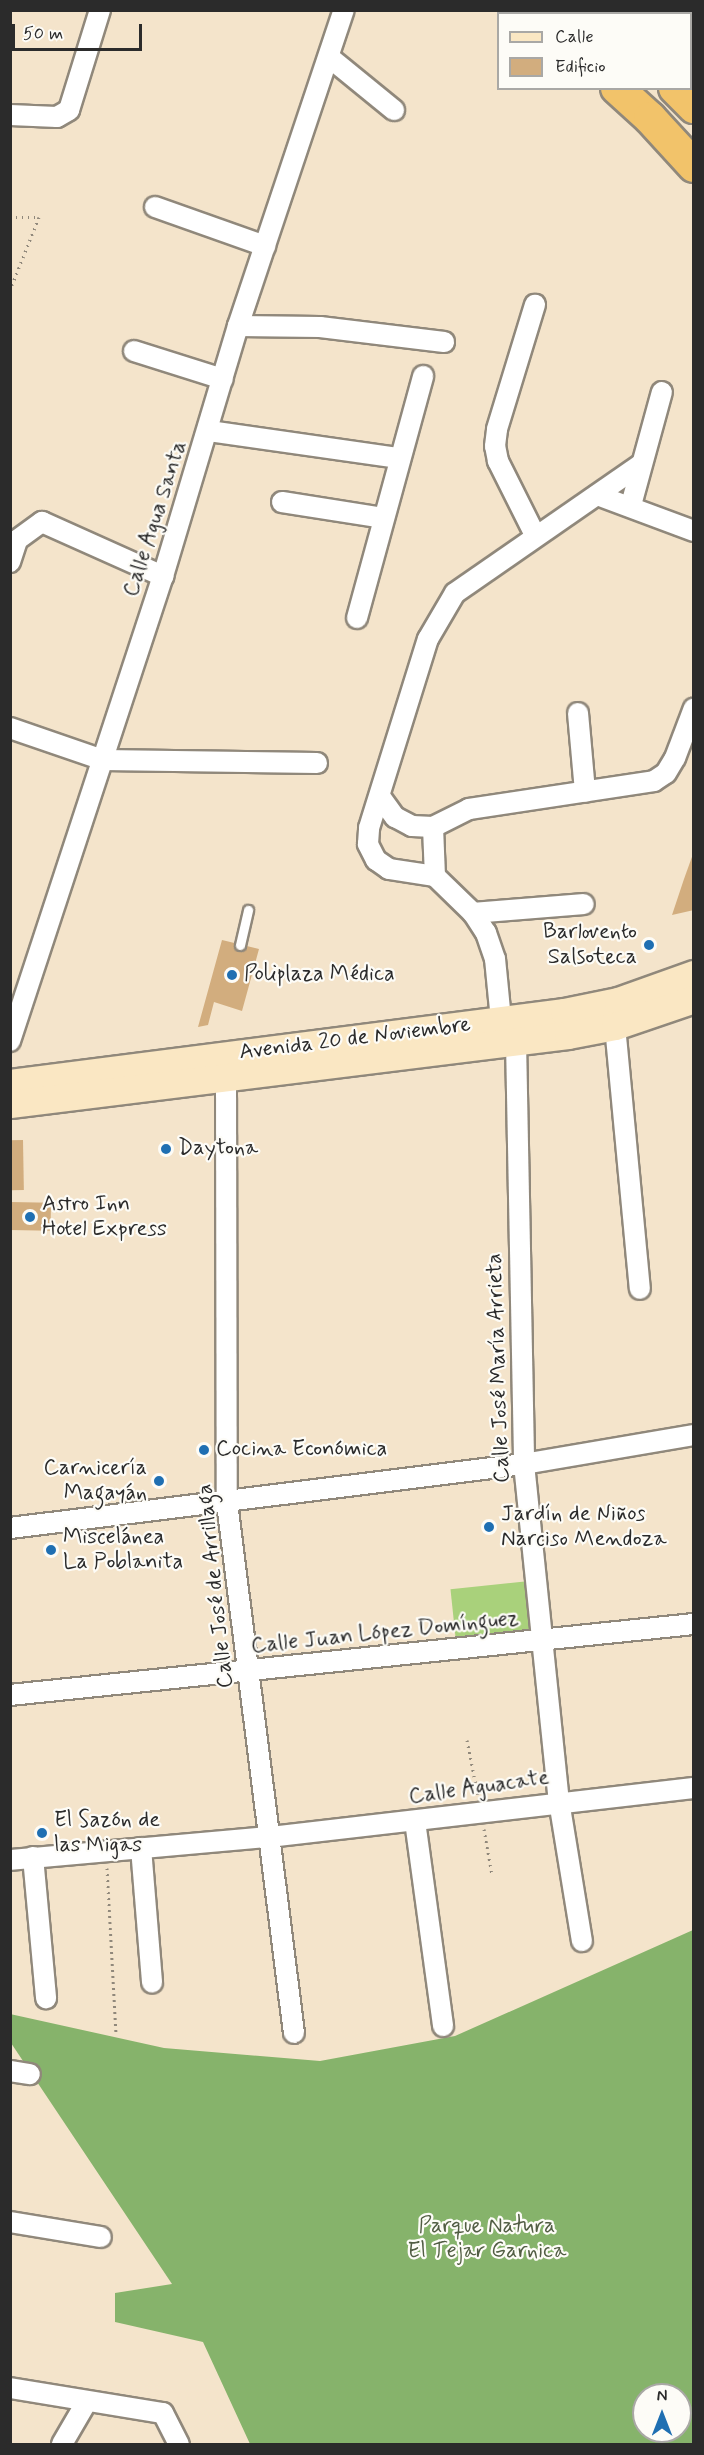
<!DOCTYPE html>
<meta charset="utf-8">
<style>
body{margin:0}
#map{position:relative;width:704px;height:2455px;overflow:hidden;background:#f4e4cb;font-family:Mynerve,sans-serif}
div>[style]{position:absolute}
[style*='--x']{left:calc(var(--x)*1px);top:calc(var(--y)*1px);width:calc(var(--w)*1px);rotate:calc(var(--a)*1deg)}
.green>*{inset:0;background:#a9d17b;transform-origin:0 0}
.forest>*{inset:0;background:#86b36b}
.building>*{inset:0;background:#d2ad7e;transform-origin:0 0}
.path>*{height:3px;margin-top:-1.5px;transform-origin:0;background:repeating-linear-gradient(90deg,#90887b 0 1.5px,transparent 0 6px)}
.roads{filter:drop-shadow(2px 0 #90887b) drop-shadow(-2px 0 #90887b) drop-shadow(0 2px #90887b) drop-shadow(0 -2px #90887b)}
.service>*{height:9px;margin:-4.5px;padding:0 4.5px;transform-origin:4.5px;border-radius:4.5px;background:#fff}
.minor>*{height:20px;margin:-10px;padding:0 10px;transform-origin:10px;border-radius:10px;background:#fff}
.secondary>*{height:27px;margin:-13.5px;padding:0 13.5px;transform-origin:13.5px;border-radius:13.5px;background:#fae7c3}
.trunk>*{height:32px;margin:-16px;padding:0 16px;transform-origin:16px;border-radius:16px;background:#f2c36a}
.dots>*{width:16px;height:16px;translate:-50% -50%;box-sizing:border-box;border:3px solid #fdfcf7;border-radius:50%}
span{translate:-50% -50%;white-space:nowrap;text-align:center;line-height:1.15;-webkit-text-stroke:4.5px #fdfcf7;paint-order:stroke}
.street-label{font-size:22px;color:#2b2b2b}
.poi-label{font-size:22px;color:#2b2b2b}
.right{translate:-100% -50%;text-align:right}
.left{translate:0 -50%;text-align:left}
.park-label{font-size:22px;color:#515d43}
.frame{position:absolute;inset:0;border:12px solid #2b2b2b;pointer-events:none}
.legend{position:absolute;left:497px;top:12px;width:195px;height:78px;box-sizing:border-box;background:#fdfcf7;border:2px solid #a9a8a5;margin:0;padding:8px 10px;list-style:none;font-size:18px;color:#2b2b2b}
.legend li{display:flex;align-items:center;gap:12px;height:30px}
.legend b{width:30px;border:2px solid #a9a8a5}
.north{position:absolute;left:632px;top:2383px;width:60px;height:60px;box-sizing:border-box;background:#fdfcf7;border:2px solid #a9a8a5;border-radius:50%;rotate:0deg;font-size:16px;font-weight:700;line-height:24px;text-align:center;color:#2b2b2b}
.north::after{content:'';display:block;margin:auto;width:21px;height:27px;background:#1f6fb2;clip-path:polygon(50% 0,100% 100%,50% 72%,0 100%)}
.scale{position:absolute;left:12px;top:24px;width:130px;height:27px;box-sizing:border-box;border:3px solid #2b2b2b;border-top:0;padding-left:8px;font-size:18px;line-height:21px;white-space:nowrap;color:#2b2b2b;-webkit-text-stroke:4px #fdfcf7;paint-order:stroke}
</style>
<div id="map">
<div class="green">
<i style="left:539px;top:1580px;width:49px;height:89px;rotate:84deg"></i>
</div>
<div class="forest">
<i style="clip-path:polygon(evenodd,693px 1930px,693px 2444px,250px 2444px,203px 2342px,115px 2322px,115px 2293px,172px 2284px,11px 2043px,10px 2014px,164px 2048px,320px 2061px,455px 2036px,693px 1930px,644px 2395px,680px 2395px,680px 2431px,644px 2431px,644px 2395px)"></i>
</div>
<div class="building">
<i style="clip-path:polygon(693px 854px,694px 910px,672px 915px,684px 879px)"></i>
<i style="clip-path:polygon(222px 940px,259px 949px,242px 1011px,214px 1002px,208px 1025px,198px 1027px)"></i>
<i style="left:23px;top:1140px;width:50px;height:13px;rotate:89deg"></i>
<i style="left:10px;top:1202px;width:41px;height:28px;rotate:1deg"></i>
</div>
<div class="path">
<i style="--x:10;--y:217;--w:29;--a:0"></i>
<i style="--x:39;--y:217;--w:79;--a:111.7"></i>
<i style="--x:467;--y:1740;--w:57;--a:78.9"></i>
<i style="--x:484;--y:1829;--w:47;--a:80.1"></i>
<i style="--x:107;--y:1868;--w:167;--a:86.9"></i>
</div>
<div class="roads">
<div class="service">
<i style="--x:240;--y:945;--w:36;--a:-77"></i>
</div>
<div class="minor">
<i style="--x:329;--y:57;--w:84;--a:39.2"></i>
<i style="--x:10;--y:115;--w:47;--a:2.4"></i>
<i style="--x:57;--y:117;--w:14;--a:-30"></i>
<i style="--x:69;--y:110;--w:105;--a:-72.8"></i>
<i style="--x:155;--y:207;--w:117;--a:19.5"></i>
<i style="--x:238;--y:326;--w:82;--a:0.7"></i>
<i style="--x:320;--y:327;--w:125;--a:6.9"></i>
<i style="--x:134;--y:351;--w:93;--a:17.5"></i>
<i style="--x:209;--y:431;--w:192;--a:8.1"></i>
<i style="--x:597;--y:495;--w:103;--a:20.4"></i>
<i style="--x:282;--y:502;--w:102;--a:9"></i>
<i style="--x:631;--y:505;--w:117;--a:-74.7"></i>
<i style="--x:535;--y:535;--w:83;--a:-116.6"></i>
<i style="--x:498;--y:461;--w:15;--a:-101"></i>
<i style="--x:495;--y:446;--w:17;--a:-83"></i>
<i style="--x:497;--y:429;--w:130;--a:-73"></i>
<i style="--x:10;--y:562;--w:23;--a:-72"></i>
<i style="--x:17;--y:540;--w:31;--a:-36"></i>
<i style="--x:42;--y:522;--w:133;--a:24.1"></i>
<i style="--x:357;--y:618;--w:251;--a:-74.7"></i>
<i style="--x:578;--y:713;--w:79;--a:84.9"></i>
<i style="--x:10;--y:728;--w:98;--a:19"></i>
<i style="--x:103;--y:760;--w:214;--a:0.8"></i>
<i style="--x:381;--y:798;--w:24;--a:54"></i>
<i style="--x:395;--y:817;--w:19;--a:28"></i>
<i style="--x:412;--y:826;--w:21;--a:3"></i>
<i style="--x:433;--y:827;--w:40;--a:-26.6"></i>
<i style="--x:469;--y:809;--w:187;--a:-8.6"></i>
<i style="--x:654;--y:781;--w:14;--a:-34"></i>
<i style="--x:666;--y:773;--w:17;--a:-59"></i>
<i style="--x:675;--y:758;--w:53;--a:-69.2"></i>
<i style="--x:433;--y:827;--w:49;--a:87.7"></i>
<i style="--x:473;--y:913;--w:111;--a:-4.6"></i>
<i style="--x:501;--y:1020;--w:61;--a:-95.6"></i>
<i style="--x:495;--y:959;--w:28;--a:-109"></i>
<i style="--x:486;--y:933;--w:24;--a:-123"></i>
<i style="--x:473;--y:913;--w:53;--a:-135.8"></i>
<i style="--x:435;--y:876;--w:47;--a:-171.3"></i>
<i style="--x:389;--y:869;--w:16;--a:-145"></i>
<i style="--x:376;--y:860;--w:18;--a:-117"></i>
<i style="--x:368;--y:844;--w:16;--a:-86"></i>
<i style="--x:369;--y:828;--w:198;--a:-72.7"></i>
<i style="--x:428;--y:639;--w:53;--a:-59.6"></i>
<i style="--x:455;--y:593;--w:226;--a:-34.7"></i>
<i style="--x:615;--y:1026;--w:264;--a:84.6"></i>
<i style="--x:10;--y:1041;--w:490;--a:-71.8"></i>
<i style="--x:163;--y:576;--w:261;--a:-73.3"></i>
<i style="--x:238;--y:326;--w:333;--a:-71.5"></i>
<i style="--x:516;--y:1041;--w:423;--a:88.9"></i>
<i style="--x:524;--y:1464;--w:339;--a:84.1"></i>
<i style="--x:559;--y:1801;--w:142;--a:80.7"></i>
<i style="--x:226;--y:1078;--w:425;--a:89.9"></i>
<i style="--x:227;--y:1503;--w:534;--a:82.8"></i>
<i style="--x:10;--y:1528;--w:518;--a:-7.1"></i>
<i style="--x:524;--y:1464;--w:172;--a:-9.7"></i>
<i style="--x:10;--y:1695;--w:688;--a:-5.93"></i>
<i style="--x:415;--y:1821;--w:207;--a:82.2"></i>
<i style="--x:141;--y:1848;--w:135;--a:85.3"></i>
<i style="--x:33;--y:1857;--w:142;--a:84.7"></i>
<i style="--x:10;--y:1860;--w:261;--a:-5.1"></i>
<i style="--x:270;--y:1837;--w:427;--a:-6.6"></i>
<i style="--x:10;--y:2071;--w:20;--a:9"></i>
<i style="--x:10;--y:2222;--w:92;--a:9.4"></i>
<i style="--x:10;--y:2388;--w:155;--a:9.3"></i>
<i style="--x:163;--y:2413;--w:35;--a:63"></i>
<i style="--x:62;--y:2444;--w:48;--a:-59.7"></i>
</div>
<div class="secondary">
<i style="--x:10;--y:1083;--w:559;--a:-7.3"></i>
<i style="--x:564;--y:1012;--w:55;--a:-11.5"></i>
<i style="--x:618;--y:1001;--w:81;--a:-19.6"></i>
<i style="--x:10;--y:1104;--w:562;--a:-7.05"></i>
<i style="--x:568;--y:1035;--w:48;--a:-10.8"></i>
<i style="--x:615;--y:1026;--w:83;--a:-18.9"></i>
</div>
<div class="trunk">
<i style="--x:541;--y:10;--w:6;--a:39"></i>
<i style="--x:609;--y:10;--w:6;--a:45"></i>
<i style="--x:617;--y:88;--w:45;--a:42.3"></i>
<i style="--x:650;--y:118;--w:65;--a:47.5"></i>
<i style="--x:675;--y:88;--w:27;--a:45"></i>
</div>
</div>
<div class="dots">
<i style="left:649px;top:945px;background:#1f6fb2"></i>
<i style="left:232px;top:975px;background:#1f6fb2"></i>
<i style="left:166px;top:1149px;background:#1f6fb2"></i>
<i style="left:30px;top:1217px;background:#1f6fb2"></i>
<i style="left:204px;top:1450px;background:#1f6fb2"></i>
<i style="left:159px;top:1481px;background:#1f6fb2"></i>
<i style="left:489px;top:1527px;background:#1f6fb2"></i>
<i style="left:51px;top:1550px;background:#1f6fb2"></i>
<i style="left:42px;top:1833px;background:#1f6fb2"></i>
</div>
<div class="street-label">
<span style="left:156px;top:519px;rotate:-72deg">Calle Agua Santa</span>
<span style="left:355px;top:1039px;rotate:-7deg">Avenida 20 de Noviembre</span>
<span style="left:499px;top:1368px;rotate:-92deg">Calle José María Arrieta</span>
<span style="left:216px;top:1586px;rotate:-96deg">Calle José de Arrillaga</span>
<span style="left:385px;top:1633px;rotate:-6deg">Calle Juan López Domínguez</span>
<span style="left:479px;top:1788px;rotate:-8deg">Calle Aguacate</span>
</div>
<div class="poi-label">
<span class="right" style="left:637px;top:945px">Barlovento<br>Salsoteca</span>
<span class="left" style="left:244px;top:975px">Poliplaza Médica</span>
<span class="left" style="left:178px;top:1149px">Daytona</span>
<span class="left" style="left:42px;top:1217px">Astro Inn<br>Hotel Express</span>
<span class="left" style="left:216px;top:1450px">Cocina Económica</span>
<span class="right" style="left:147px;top:1481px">Carnicería<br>Magayán</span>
<span class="left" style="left:501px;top:1527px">Jardín de Niños<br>Narciso Mendoza</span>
<span class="left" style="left:63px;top:1550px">Miscelánea<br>La Poblanita</span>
<span class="left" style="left:54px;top:1833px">El Sazón de<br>las Migas</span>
</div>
<div class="park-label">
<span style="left:487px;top:2239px">Parque Natura<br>El Tejar Garnica</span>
</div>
<div class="frame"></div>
<ul class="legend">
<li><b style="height:8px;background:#fae7c3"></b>Calle</li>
<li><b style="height:16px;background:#d2ad7e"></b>Edificio</li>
</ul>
<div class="north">N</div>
<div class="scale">50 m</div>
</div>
